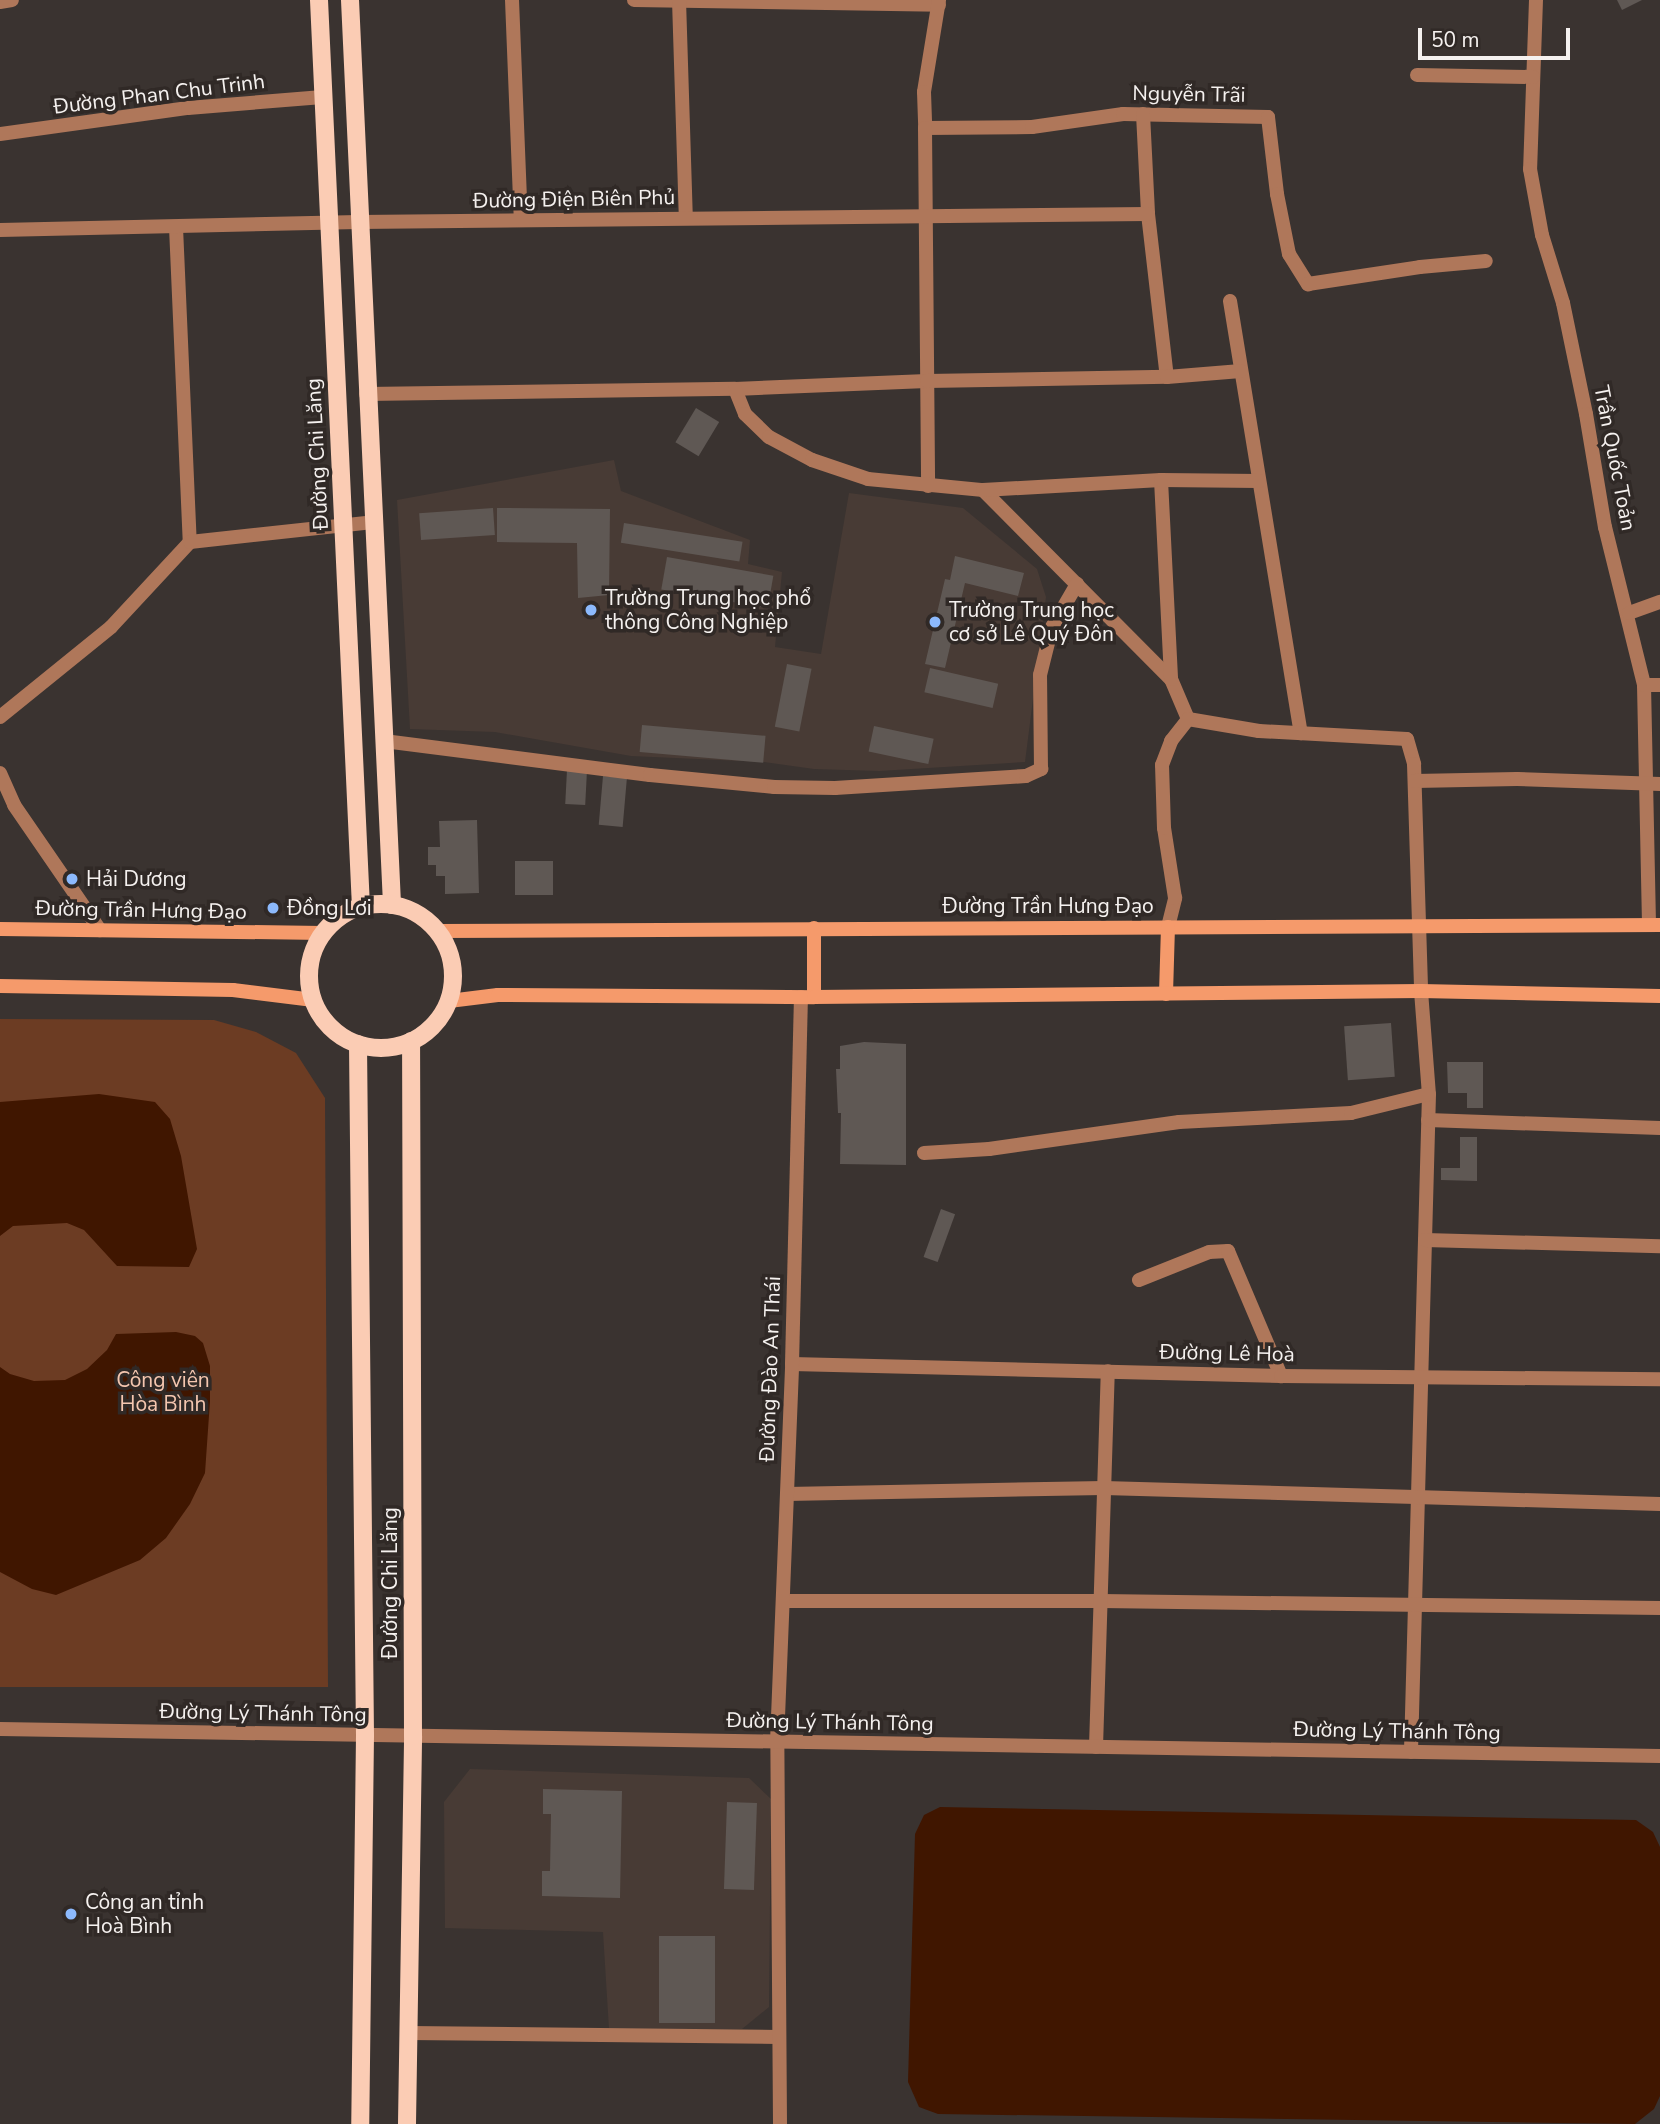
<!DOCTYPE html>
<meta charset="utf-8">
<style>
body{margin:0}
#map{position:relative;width:1660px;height:2124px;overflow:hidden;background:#3a3330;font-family:"Nunito Sans",sans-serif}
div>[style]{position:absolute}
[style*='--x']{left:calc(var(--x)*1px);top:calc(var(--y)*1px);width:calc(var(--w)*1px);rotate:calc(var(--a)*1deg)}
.built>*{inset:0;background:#483b35}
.green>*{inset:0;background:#6c3c23}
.water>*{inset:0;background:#401600}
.building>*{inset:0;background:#5f5854;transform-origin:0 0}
.minor>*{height:14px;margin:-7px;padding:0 7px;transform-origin:7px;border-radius:7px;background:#af775a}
.tertiary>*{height:14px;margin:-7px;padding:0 7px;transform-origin:7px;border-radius:7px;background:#af775a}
.secondary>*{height:14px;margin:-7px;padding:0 7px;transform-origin:7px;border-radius:7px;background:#f59a6b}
.primary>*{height:18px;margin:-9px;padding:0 9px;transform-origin:9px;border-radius:9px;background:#fbccb4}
.primary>.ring{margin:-9px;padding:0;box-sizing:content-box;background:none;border:18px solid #fbccb4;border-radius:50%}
.dots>*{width:19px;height:19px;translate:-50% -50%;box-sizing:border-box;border:4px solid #302926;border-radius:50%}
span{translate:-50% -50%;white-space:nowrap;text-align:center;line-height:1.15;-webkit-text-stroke:7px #302926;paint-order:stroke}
.street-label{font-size:21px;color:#f5f1ef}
.poi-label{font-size:21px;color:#f5f1ef}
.left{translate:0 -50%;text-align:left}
.park-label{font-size:21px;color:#f4c6af}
.scale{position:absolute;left:1418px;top:28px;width:152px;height:32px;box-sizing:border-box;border:4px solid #f5f1ef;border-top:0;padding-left:9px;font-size:21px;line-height:24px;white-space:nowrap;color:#f5f1ef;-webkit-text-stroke:5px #302926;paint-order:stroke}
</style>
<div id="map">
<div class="built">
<i style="clip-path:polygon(614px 460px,621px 491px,750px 540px,748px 564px,782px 572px,775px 647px,821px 654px,849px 493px,963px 508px,1037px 569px,1046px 597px,1025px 762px,879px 771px,814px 769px,764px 762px,631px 756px,495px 732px,410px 729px,397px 500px)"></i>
<i style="clip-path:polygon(470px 1769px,749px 1778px,771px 1799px,769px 2007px,742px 2029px,609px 2029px,603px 1932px,445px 1928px,444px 1802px)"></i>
</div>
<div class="green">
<i style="clip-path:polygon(0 1019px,214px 1020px,256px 1032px,296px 1053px,325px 1098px,328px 1687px,0 1687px)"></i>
</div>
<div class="water">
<i style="clip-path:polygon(99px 1094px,155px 1102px,170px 1119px,181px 1156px,197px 1249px,189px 1267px,117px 1266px,84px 1230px,67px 1223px,13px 1226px,0 1236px,0 1102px)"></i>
<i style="clip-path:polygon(176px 1332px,195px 1336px,203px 1343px,210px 1366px,210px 1401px,205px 1473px,190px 1504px,166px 1538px,140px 1560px,56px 1595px,32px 1589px,0 1572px,0 1367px,10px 1374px,34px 1381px,65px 1380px,87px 1369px,107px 1350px,116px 1334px)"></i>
<i style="clip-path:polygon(940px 1807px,1636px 1820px,1653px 1832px,1660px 1847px,1660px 2096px,1654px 2109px,1635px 2124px,938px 2114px,919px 2107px,908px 2082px,915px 1834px,924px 1815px)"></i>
</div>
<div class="building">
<i style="clip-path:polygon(1617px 0,1642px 0,1622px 10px)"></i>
<i style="left:696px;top:408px;width:27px;height:40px;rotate:31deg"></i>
<i style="left:493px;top:508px;width:27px;height:74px;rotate:86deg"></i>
<i style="clip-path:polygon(497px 508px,610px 509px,609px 595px,578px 598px,577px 543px,497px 542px)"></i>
<i style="left:624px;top:523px;width:120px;height:20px;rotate:9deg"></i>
<i style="clip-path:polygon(955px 556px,1024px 573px,1018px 596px,965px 583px,945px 668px,925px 664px,945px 579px,950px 580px)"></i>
<i style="left:667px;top:557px;width:108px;height:33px;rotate:10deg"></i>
<i style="left:787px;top:664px;width:25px;height:64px;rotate:11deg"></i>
<i style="left:930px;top:668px;width:70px;height:25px;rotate:13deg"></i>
<i style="left:642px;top:725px;width:124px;height:27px;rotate:5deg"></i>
<i style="left:874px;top:726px;width:61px;height:26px;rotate:12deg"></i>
<i style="left:567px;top:770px;width:20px;height:34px;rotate:3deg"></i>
<i style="left:603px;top:776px;width:24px;height:49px;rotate:5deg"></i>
<i style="clip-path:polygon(477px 820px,479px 893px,445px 894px,445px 876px,436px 876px,436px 865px,428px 865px,428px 847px,440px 847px,439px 821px)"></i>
<i style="left:515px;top:861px;width:38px;height:34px"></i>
<i style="left:1391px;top:1023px;width:54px;height:47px;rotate:86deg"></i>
<i style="clip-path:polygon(864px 1042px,906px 1044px,906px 1165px,840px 1164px,841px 1113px,838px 1113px,836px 1069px,840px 1069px,840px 1046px)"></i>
<i style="clip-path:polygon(1447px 1062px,1483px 1062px,1483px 1108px,1467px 1108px,1467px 1093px,1448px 1093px)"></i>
<i style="clip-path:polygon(1460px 1137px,1477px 1137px,1477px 1181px,1441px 1180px,1441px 1168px,1460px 1168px)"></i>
<i style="left:941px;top:1209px;width:15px;height:51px;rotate:20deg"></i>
<i style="clip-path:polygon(543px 1789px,622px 1791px,620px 1898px,542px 1896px,542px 1871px,550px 1871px,551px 1814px,543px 1814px)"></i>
<i style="left:727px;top:1802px;width:30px;height:87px;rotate:2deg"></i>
<i style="left:659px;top:1936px;width:56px;height:87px"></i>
</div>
<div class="minor">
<i style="--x:512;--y:0;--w:220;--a:87.7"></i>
<i style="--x:634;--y:0;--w:305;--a:0.9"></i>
<i style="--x:679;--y:0;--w:218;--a:88.2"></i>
<i style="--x:939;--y:0;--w:93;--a:99.3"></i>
<i style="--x:924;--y:92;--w:36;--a:88"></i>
<i style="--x:925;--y:128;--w:107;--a:-0.5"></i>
<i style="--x:1032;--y:127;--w:92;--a:-8.1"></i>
<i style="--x:1123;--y:114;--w:145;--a:1.2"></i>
<i style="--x:1268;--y:117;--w:78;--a:83.3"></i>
<i style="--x:1277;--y:194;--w:61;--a:78.7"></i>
<i style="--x:1289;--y:254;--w:36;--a:58"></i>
<i style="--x:1308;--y:284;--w:113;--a:-8.6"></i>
<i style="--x:1420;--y:267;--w:66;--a:-5.2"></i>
<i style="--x:1536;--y:0;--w:169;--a:92"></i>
<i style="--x:1530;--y:169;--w:67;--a:79.7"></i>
<i style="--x:1542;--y:235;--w:71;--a:72.8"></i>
<i style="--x:1563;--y:303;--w:113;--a:78.3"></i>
<i style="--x:1586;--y:414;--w:115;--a:80.5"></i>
<i style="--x:1605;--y:527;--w:163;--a:76.1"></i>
<i style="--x:1644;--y:685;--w:240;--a:88.8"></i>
<i style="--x:0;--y:2;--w:12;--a:-9"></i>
<i style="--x:1417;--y:75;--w:116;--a:1"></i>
<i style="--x:1143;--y:114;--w:100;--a:87.1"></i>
<i style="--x:1148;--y:214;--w:164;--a:83.4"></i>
<i style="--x:925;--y:128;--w:358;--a:89.5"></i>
<i style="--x:0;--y:134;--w:190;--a:-7.9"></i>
<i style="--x:188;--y:108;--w:135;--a:-4.7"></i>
<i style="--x:176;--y:227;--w:315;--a:87.5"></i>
<i style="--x:0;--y:230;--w:358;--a:-1.3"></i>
<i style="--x:358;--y:222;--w:790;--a:-0.58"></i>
<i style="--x:1230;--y:301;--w:438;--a:80.7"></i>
<i style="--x:735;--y:389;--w:192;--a:-2.4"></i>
<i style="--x:927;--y:381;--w:240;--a:-1"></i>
<i style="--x:1167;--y:377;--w:74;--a:-4.6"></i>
<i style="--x:366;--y:394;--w:369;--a:-0.8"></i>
<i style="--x:735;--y:389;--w:27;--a:68"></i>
<i style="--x:745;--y:414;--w:33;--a:44"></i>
<i style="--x:769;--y:437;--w:49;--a:28.1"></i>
<i style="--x:812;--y:460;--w:59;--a:18.7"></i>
<i style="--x:868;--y:479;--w:116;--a:5.5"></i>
<i style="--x:983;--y:490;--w:267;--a:45.2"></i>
<i style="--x:1171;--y:679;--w:43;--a:67"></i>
<i style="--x:1188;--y:719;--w:72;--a:9.6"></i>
<i style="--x:1259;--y:731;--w:148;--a:3.1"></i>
<i style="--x:1407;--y:739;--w:26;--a:74"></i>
<i style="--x:1414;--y:764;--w:227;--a:88.2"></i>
<i style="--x:1421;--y:991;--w:103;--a:85.6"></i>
<i style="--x:1429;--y:1094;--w:658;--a:91.57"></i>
<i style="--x:1161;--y:480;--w:199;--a:87.1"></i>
<i style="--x:983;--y:490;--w:178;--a:-3.2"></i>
<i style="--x:1161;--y:480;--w:98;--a:0.6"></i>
<i style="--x:1629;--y:613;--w:33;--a:-20"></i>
<i style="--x:1644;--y:685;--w:16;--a:0"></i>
<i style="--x:0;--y:717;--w:143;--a:-39"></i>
<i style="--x:111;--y:627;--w:116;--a:-47.1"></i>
<i style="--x:190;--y:542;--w:184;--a:-6.2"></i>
<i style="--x:384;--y:741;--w:268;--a:7.3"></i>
<i style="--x:650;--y:775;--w:125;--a:5.5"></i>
<i style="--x:774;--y:787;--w:61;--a:0.9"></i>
<i style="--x:835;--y:788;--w:191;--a:-3.6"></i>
<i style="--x:1026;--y:776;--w:17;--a:-25"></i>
<i style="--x:1041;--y:769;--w:94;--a:-90.6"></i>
<i style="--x:1040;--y:675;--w:49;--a:-76"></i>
<i style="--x:1052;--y:627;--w:50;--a:-59.8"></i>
<i style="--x:0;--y:773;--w:35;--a:66"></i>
<i style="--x:14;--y:805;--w:152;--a:55.5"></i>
<i style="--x:1415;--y:781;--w:102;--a:-1.1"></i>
<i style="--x:1517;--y:779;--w:143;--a:2"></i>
<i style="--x:1168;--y:927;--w:30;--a:-76"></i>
<i style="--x:1175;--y:898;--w:71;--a:-98.9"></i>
<i style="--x:1164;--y:828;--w:63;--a:-91.8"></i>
<i style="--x:1162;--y:765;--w:26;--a:-69"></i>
<i style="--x:1171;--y:741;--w:28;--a:-52"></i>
<i style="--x:1428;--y:1120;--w:232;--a:2"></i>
<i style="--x:924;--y:1153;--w:65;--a:-3.5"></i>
<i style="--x:989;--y:1149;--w:192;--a:-8.1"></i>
<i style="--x:1179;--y:1122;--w:172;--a:-3"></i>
<i style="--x:1351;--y:1113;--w:80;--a:-13.7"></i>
<i style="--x:1425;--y:1240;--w:235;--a:1.5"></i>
<i style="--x:1139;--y:1280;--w:75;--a:-21.8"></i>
<i style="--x:1209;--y:1252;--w:19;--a:-3"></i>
<i style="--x:1228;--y:1251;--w:136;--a:67"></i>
<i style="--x:792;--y:1364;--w:489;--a:1.4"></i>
<i style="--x:1281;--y:1376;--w:379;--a:0.5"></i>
<i style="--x:787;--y:1494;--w:317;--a:-1.1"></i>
<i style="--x:1104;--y:1488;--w:556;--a:1.65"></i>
<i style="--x:783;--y:1601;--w:318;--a:0"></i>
<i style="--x:1101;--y:1601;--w:559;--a:0.72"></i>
<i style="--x:1096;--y:1747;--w:376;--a:-88.2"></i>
<i style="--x:408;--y:2033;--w:371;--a:0.6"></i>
<i style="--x:780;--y:2124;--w:382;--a:-90.4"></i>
<i style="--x:777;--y:1742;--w:378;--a:-87.7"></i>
<i style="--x:792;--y:1364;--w:367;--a:-88.6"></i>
</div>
<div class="tertiary">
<i style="--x:0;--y:1729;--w:1660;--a:0.93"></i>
</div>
<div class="secondary">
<i style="--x:0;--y:929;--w:323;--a:0.7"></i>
<i style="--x:437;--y:931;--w:1223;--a:-0.28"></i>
<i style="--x:0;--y:986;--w:233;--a:1"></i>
<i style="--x:233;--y:990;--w:81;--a:7.1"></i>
<i style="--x:1166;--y:994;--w:67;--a:-88.3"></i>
<i style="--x:814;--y:997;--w:69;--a:-90"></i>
<i style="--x:449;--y:1001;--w:49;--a:-7"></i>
<i style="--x:498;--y:995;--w:316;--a:0.4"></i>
<i style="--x:814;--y:997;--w:607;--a:-0.57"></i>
<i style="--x:1421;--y:991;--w:239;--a:1.2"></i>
</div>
<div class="primary">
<i style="--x:319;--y:0;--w:908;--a:87.35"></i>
<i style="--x:350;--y:0;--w:906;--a:87.34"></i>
<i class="ring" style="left:309px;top:904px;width:126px;height:126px"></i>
<i style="--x:358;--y:1044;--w:691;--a:89.42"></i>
<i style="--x:365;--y:1735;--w:389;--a:90.7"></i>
<i style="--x:407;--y:2124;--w:388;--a:-89.1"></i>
<i style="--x:413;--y:1736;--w:695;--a:-90.16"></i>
</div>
<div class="dots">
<i style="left:591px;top:610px;background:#8cb9fc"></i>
<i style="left:935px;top:622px;background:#8cb9fc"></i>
<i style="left:72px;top:879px;background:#8cb9fc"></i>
<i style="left:273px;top:908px;background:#8cb9fc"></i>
<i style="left:71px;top:1914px;background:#8cb9fc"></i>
</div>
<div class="street-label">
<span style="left:159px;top:94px;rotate:-7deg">Đường Phan Chu Trinh</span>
<span style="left:1189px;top:94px;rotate:1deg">Nguyễn Trãi</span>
<span style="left:574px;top:199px;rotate:-1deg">Đường Điện Biên Phủ</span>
<span style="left:317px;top:454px;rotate:-93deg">Đường Chi Lăng</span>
<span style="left:1615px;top:458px;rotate:79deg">Trần Quốc Toản</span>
<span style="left:1048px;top:906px">Đường Trần Hưng Đạo</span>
<span style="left:141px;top:910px;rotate:1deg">Đường Trần Hưng Đạo</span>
<span style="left:1227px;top:1353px;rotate:1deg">Đường Lê Hoà</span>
<span style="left:770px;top:1369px;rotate:-88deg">Đường Đào An Thái</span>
<span style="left:390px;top:1583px;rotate:-90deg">Đường Chi Lăng</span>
<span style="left:263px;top:1713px;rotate:1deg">Đường Lý Thánh Tông</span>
<span style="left:830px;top:1722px;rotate:1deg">Đường Lý Thánh Tông</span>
<span style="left:1397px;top:1731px;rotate:1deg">Đường Lý Thánh Tông</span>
</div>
<div class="poi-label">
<span class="left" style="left:605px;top:610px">Trường Trung học phổ<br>thông Công Nghiệp</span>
<span class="left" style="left:949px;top:622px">Trường Trung học<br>cơ sở Lê Quý Đôn</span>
<span class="left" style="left:86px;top:879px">Hải Dương</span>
<span class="left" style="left:287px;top:908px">Đồng Lơi</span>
<span class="left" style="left:85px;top:1914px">Công an tỉnh<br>Hoà Bình</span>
</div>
<div class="park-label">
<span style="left:163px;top:1392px">Công viên<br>Hòa Bình</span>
</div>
<div class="scale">50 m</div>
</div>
